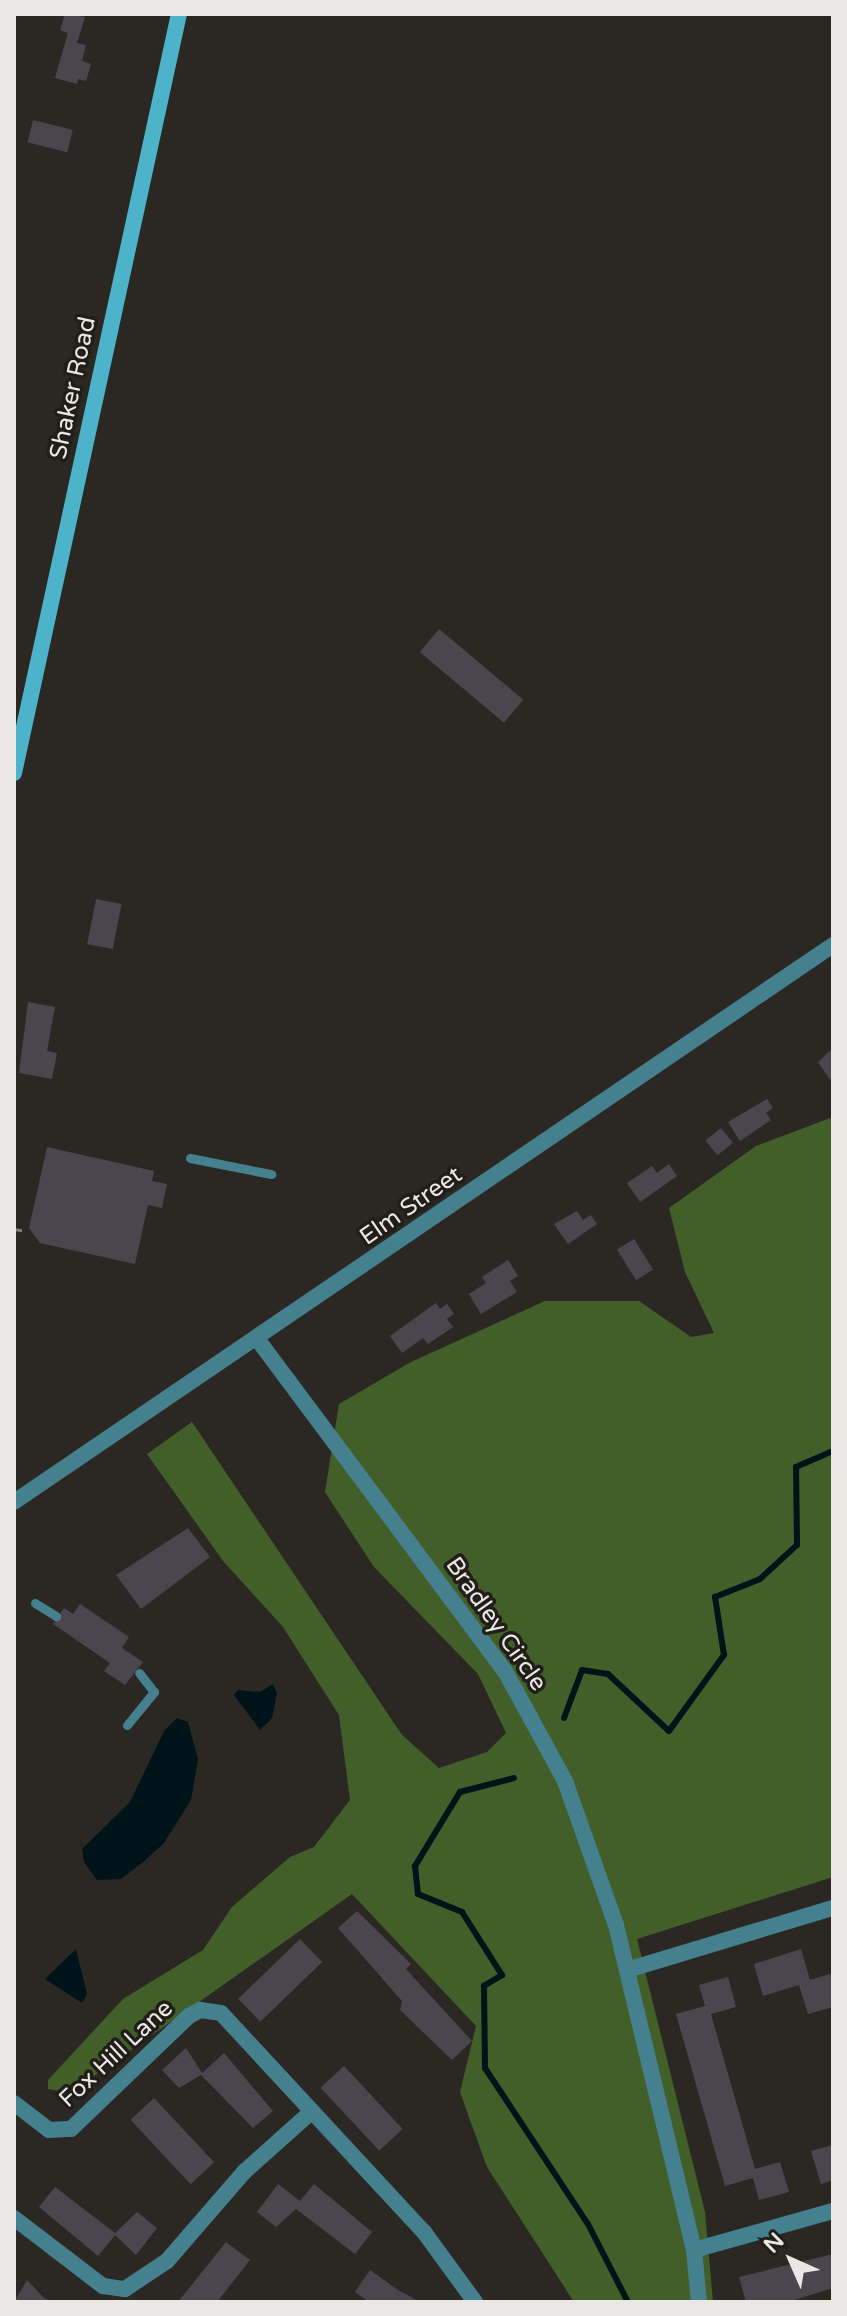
<!DOCTYPE html>
<style>
body{margin:0}
#map{position:relative;width:847px;height:2316px;overflow:hidden;background:#2b2823;font-family:"Varela Round",sans-serif}
div>[style]{position:absolute}
[style*='--x']{left:calc(var(--x)*1px);top:calc(var(--y)*1px);width:calc(var(--w)*1px);rotate:calc(var(--a)*1deg)}
.forest>*{inset:0;background:#425f2a}
.water>*{inset:0;background:#001319}
.stream>*{height:6px;margin:-3px;padding:0 3px;transform-origin:3px;border-radius:3px;background:#001319}
.building>*{inset:0;background:#49474d;transform-origin:0 0}
.path>*{height:3px;margin-top:-1.5px;transform-origin:0;background:repeating-linear-gradient(90deg,#817e7a 0 8px,transparent 0 12px)}
.service>*{height:9px;margin:-4.5px;padding:0 4.5px;transform-origin:4.5px;border-radius:4.5px;background:#45808f}
.minor>*{height:16px;margin:-8px;padding:0 8px;transform-origin:8px;border-radius:8px;background:#45808f}
.tertiary>*{height:16px;margin:-8px;padding:0 8px;transform-origin:8px;border-radius:8px;background:#45808f}
.secondary>*{height:16px;margin:-8px;padding:0 8px;transform-origin:8px;border-radius:8px;background:#4cb3ca}
span{translate:-50% -50%;white-space:nowrap;text-align:center;line-height:1.15;-webkit-text-stroke:7px #211e19;paint-order:stroke}
.street-label{font-size:24px;color:#eae8e5}
.frame{position:absolute;inset:0;border:16px solid #eae8e5;pointer-events:none}
.north{position:absolute;left:751px;top:2220px;width:80px;height:80px;-webkit-text-stroke:6px #211e19;paint-order:stroke;rotate:315deg;font-size:22px;font-weight:700;line-height:32px;text-align:center;color:#eae8e5}
.north::after{content:'';display:block;margin:auto;width:28px;height:36px;background:#eae8e5;clip-path:polygon(50% 0,100% 100%,50% 72%,0 100%)}
</style>
<div id="map">
<div class="forest">
<i style="clip-path:polygon(833px 1117px,833px 1877px,637px 1939px,705px 2212px,713px 2302px,574px 2302px,487px 2167px,460px 2092px,476px 2026px,352px 1894px,70px 2093px,48px 2089px,48px 2080px,123px 1999px,203px 1950px,232px 1907px,290px 1857px,314px 1847px,350px 1800px,339px 1715px,283px 1627px,223px 1561px,147px 1454px,192px 1422px,402px 1735px,439px 1768px,487px 1752px,506px 1733px,478px 1674px,374px 1567px,325px 1492px,339px 1404px,411px 1362px,545px 1301px,639px 1301px,691px 1337px,714px 1333px,685px 1272px,669px 1208px,756px 1146px)"></i>
</div>
<div class="water">
<i style="clip-path:polygon(273px 1684px,277px 1693px,272px 1718px,260px 1730px,234px 1695px,238px 1690px,260px 1692px)"></i>
<i style="clip-path:polygon(177px 1718px,188px 1722px,198px 1759px,191px 1800px,164px 1843px,143px 1862px,121px 1879px,97px 1880px,84px 1862px,82px 1849px,130px 1802px,164px 1731px)"></i>
<i style="clip-path:polygon(76px 1949px,87px 1994px,82px 2003px,45px 1979px)"></i>
</div>
<div class="stream">
<i style="--x:564;--y:1718;--w:51;--a:-69.4"></i>
<i style="--x:582;--y:1670;--w:26;--a:9"></i>
<i style="--x:608;--y:1674;--w:83;--a:43.1"></i>
<i style="--x:669;--y:1731;--w:94;--a:-54.1"></i>
<i style="--x:724;--y:1655;--w:59;--a:-98.8"></i>
<i style="--x:715;--y:1597;--w:48;--a:-21.8"></i>
<i style="--x:760;--y:1579;--w:50;--a:-42.6"></i>
<i style="--x:797;--y:1545;--w:78;--a:-90.7"></i>
<i style="--x:796;--y:1467;--w:40;--a:-23.4"></i>
<i style="--x:514;--y:1778;--w:56;--a:165.5"></i>
<i style="--x:460;--y:1792;--w:87;--a:121.3"></i>
<i style="--x:415;--y:1866;--w:28;--a:84"></i>
<i style="--x:418;--y:1894;--w:48;--a:22.2"></i>
<i style="--x:462;--y:1912;--w:75;--a:57.6"></i>
<i style="--x:502;--y:1975;--w:21;--a:149"></i>
<i style="--x:484;--y:1986;--w:82;--a:89.3"></i>
<i style="--x:485;--y:2068;--w:187;--a:56.6"></i>
<i style="--x:588;--y:2224;--w:88;--a:62.9"></i>
</div>
<div class="building">
<i style="clip-path:polygon(65px 14px,85px 17px,77px 43px,86px 45px,82px 61px,91px 64px,86px 81px,78px 79px,77px 84px,55px 78px,68px 33px,60px 30px)"></i>
<i style="left:33px;top:120px;width:41px;height:23px;rotate:14deg"></i>
<i style="left:439px;top:629px;width:110px;height:30px;rotate:40deg"></i>
<i style="left:96px;top:899px;width:26px;height:46px;rotate:11deg"></i>
<i style="clip-path:polygon(28px 1002px,55px 1007px,47px 1051px,57px 1053px,52px 1079px,19px 1073px)"></i>
<i style="clip-path:polygon(833px 1048px,833px 1078px,830px 1080px,818px 1062px)"></i>
<i style="clip-path:polygon(767px 1099px,773px 1108px,766px 1113px,771px 1120px,740px 1141px,728px 1122px)"></i>
<i style="left:721px;top:1128px;width:19px;height:20px;rotate:51deg"></i>
<i style="clip-path:polygon(47px 1147px,154px 1171px,152px 1181px,167px 1184px,162px 1208px,148px 1205px,135px 1264px,40px 1243px,29px 1228px)"></i>
<i style="clip-path:polygon(669px 1164px,677px 1176px,640px 1202px,627px 1183px,652px 1166px,657px 1173px)"></i>
<i style="clip-path:polygon(577px 1211px,583px 1220px,591px 1215px,597px 1224px,568px 1244px,554px 1224px)"></i>
<i style="left:634px;top:1239px;width:36px;height:20px;rotate:58deg"></i>
<i style="clip-path:polygon(508px 1260px,518px 1276px,510px 1281px,517px 1292px,481px 1314px,469px 1294px,486px 1283px,482px 1277px)"></i>
<i style="clip-path:polygon(436px 1303px,440px 1309px,447px 1304px,454px 1314px,447px 1319px,453px 1327px,428px 1344px,423px 1338px,402px 1353px,390px 1336px)"></i>
<i style="clip-path:polygon(188px 1528px,210px 1557px,141px 1609px,116px 1575px)"></i>
<i style="clip-path:polygon(80px 1604px,129px 1637px,122px 1648px,143px 1662px,125px 1685px,104px 1671px,110px 1663px,53px 1624px,64px 1608px,73px 1614px)"></i>
<i style="clip-path:polygon(357px 1911px,411px 1964px,406px 1969px,472px 2041px,452px 2060px,400px 2010px,402px 2001px,338px 1928px)"></i>
<i style="left:300px;top:1939px;width:32px;height:86px;rotate:46deg"></i>
<i style="clip-path:polygon(801px 1949px,810px 1980px,833px 1973px,833px 2007px,808px 2014px,799px 1985px,763px 1996px,754px 1964px)"></i>
<i style="clip-path:polygon(728px 1977px,736px 2007px,711px 2014px,755px 2169px,780px 2162px,789px 2192px,759px 2200px,753px 2178px,725px 2186px,676px 2014px,705px 2006px,699px 1985px)"></i>
<i style="clip-path:polygon(186px 2048px,202px 2073px,224px 2053px,273px 2111px,253px 2128px,201px 2075px,179px 2088px,162px 2070px)"></i>
<i style="left:344px;top:2066px;width:86px;height:32px;rotate:47deg"></i>
<i style="left:154px;top:2098px;width:88px;height:32px;rotate:47deg"></i>
<i style="clip-path:polygon(833px 2145px,833px 2180px,821px 2184px,811px 2151px)"></i>
<i style="clip-path:polygon(278px 2184px,300px 2201px,314px 2184px,372px 2232px,355px 2254px,296px 2209px,276px 2227px,257px 2212px)"></i>
<i style="clip-path:polygon(55px 2187px,115px 2233px,137px 2212px,157px 2228px,136px 2255px,115px 2235px,98px 2256px,39px 2207px)"></i>
<i style="clip-path:polygon(226px 2242px,250px 2260px,217px 2302px,178px 2302px)"></i>
<i style="clip-path:polygon(833px 2254px,833px 2288px,794px 2300px,746px 2302px,739px 2277px)"></i>
<i style="clip-path:polygon(370px 2270px,398px 2290px,420px 2302px,369px 2302px,355px 2292px)"></i>
<i style="clip-path:polygon(27px 2280px,44px 2298px,55px 2302px,14px 2302px)"></i>
</div>
<div class="path">
<i style="--x:14;--y:1229;--w:12;--a:9"></i>
</div>
<div class="service">
<i style="--x:190;--y:1158;--w:83;--a:11.2"></i>
<i style="--x:35;--y:1603;--w:25;--a:32"></i>
<i style="--x:127;--y:1725;--w:43;--a:-50.7"></i>
<i style="--x:154;--y:1692;--w:24;--a:-128"></i>
</div>
<div class="minor">
<i style="--x:258;--y:1340;--w:413;--a:53.3"></i>
<i style="--x:505;--y:1671;--w:125;--a:61.4"></i>
<i style="--x:565;--y:1781;--w:153;--a:70.5"></i>
<i style="--x:616;--y:1925;--w:334;--a:76.5"></i>
<i style="--x:694;--y:2250;--w:52;--a:84.5"></i>
<i style="--x:627;--y:1970;--w:215;--a:-16.8"></i>
<i style="--x:14;--y:2103;--w:44;--a:37.6"></i>
<i style="--x:49;--y:2130;--w:22;--a:-3"></i>
<i style="--x:71;--y:2129;--w:163;--a:-43.8"></i>
<i style="--x:189;--y:2016;--w:13;--a:-29"></i>
<i style="--x:200;--y:2010;--w:21;--a:8"></i>
<i style="--x:221;--y:2013;--w:299;--a:47.2"></i>
<i style="--x:424;--y:2232;--w:87;--a:53.9"></i>
<i style="--x:14;--y:2218;--w:112;--a:37.4"></i>
<i style="--x:103;--y:2286;--w:22;--a:8"></i>
<i style="--x:125;--y:2289;--w:50;--a:-33.7"></i>
<i style="--x:167;--y:2261;--w:118;--a:-49.1"></i>
<i style="--x:244;--y:2172;--w:90;--a:-41.8"></i>
<i style="--x:694;--y:2250;--w:144;--a:-15.7"></i>
</div>
<div class="tertiary">
<i style="--x:14;--y:1502;--w:990;--a:-34.22"></i>
</div>
<div class="secondary">
<i style="--x:14;--y:773;--w:777;--a:-77.74"></i>
</div>
<div class="street-label">
<span style="left:73px;top:388px;rotate:-78deg">Shaker Road</span>
<span style="left:411px;top:1206px;rotate:-35deg">Elm Street</span>
<span style="left:496px;top:1624px;rotate:55deg">Bradley Circle</span>
<span style="left:116px;top:2054px;rotate:-43deg">Fox Hill Lane</span>
</div>
<div class="frame"></div>
<div class="north">N</div>
</div>
